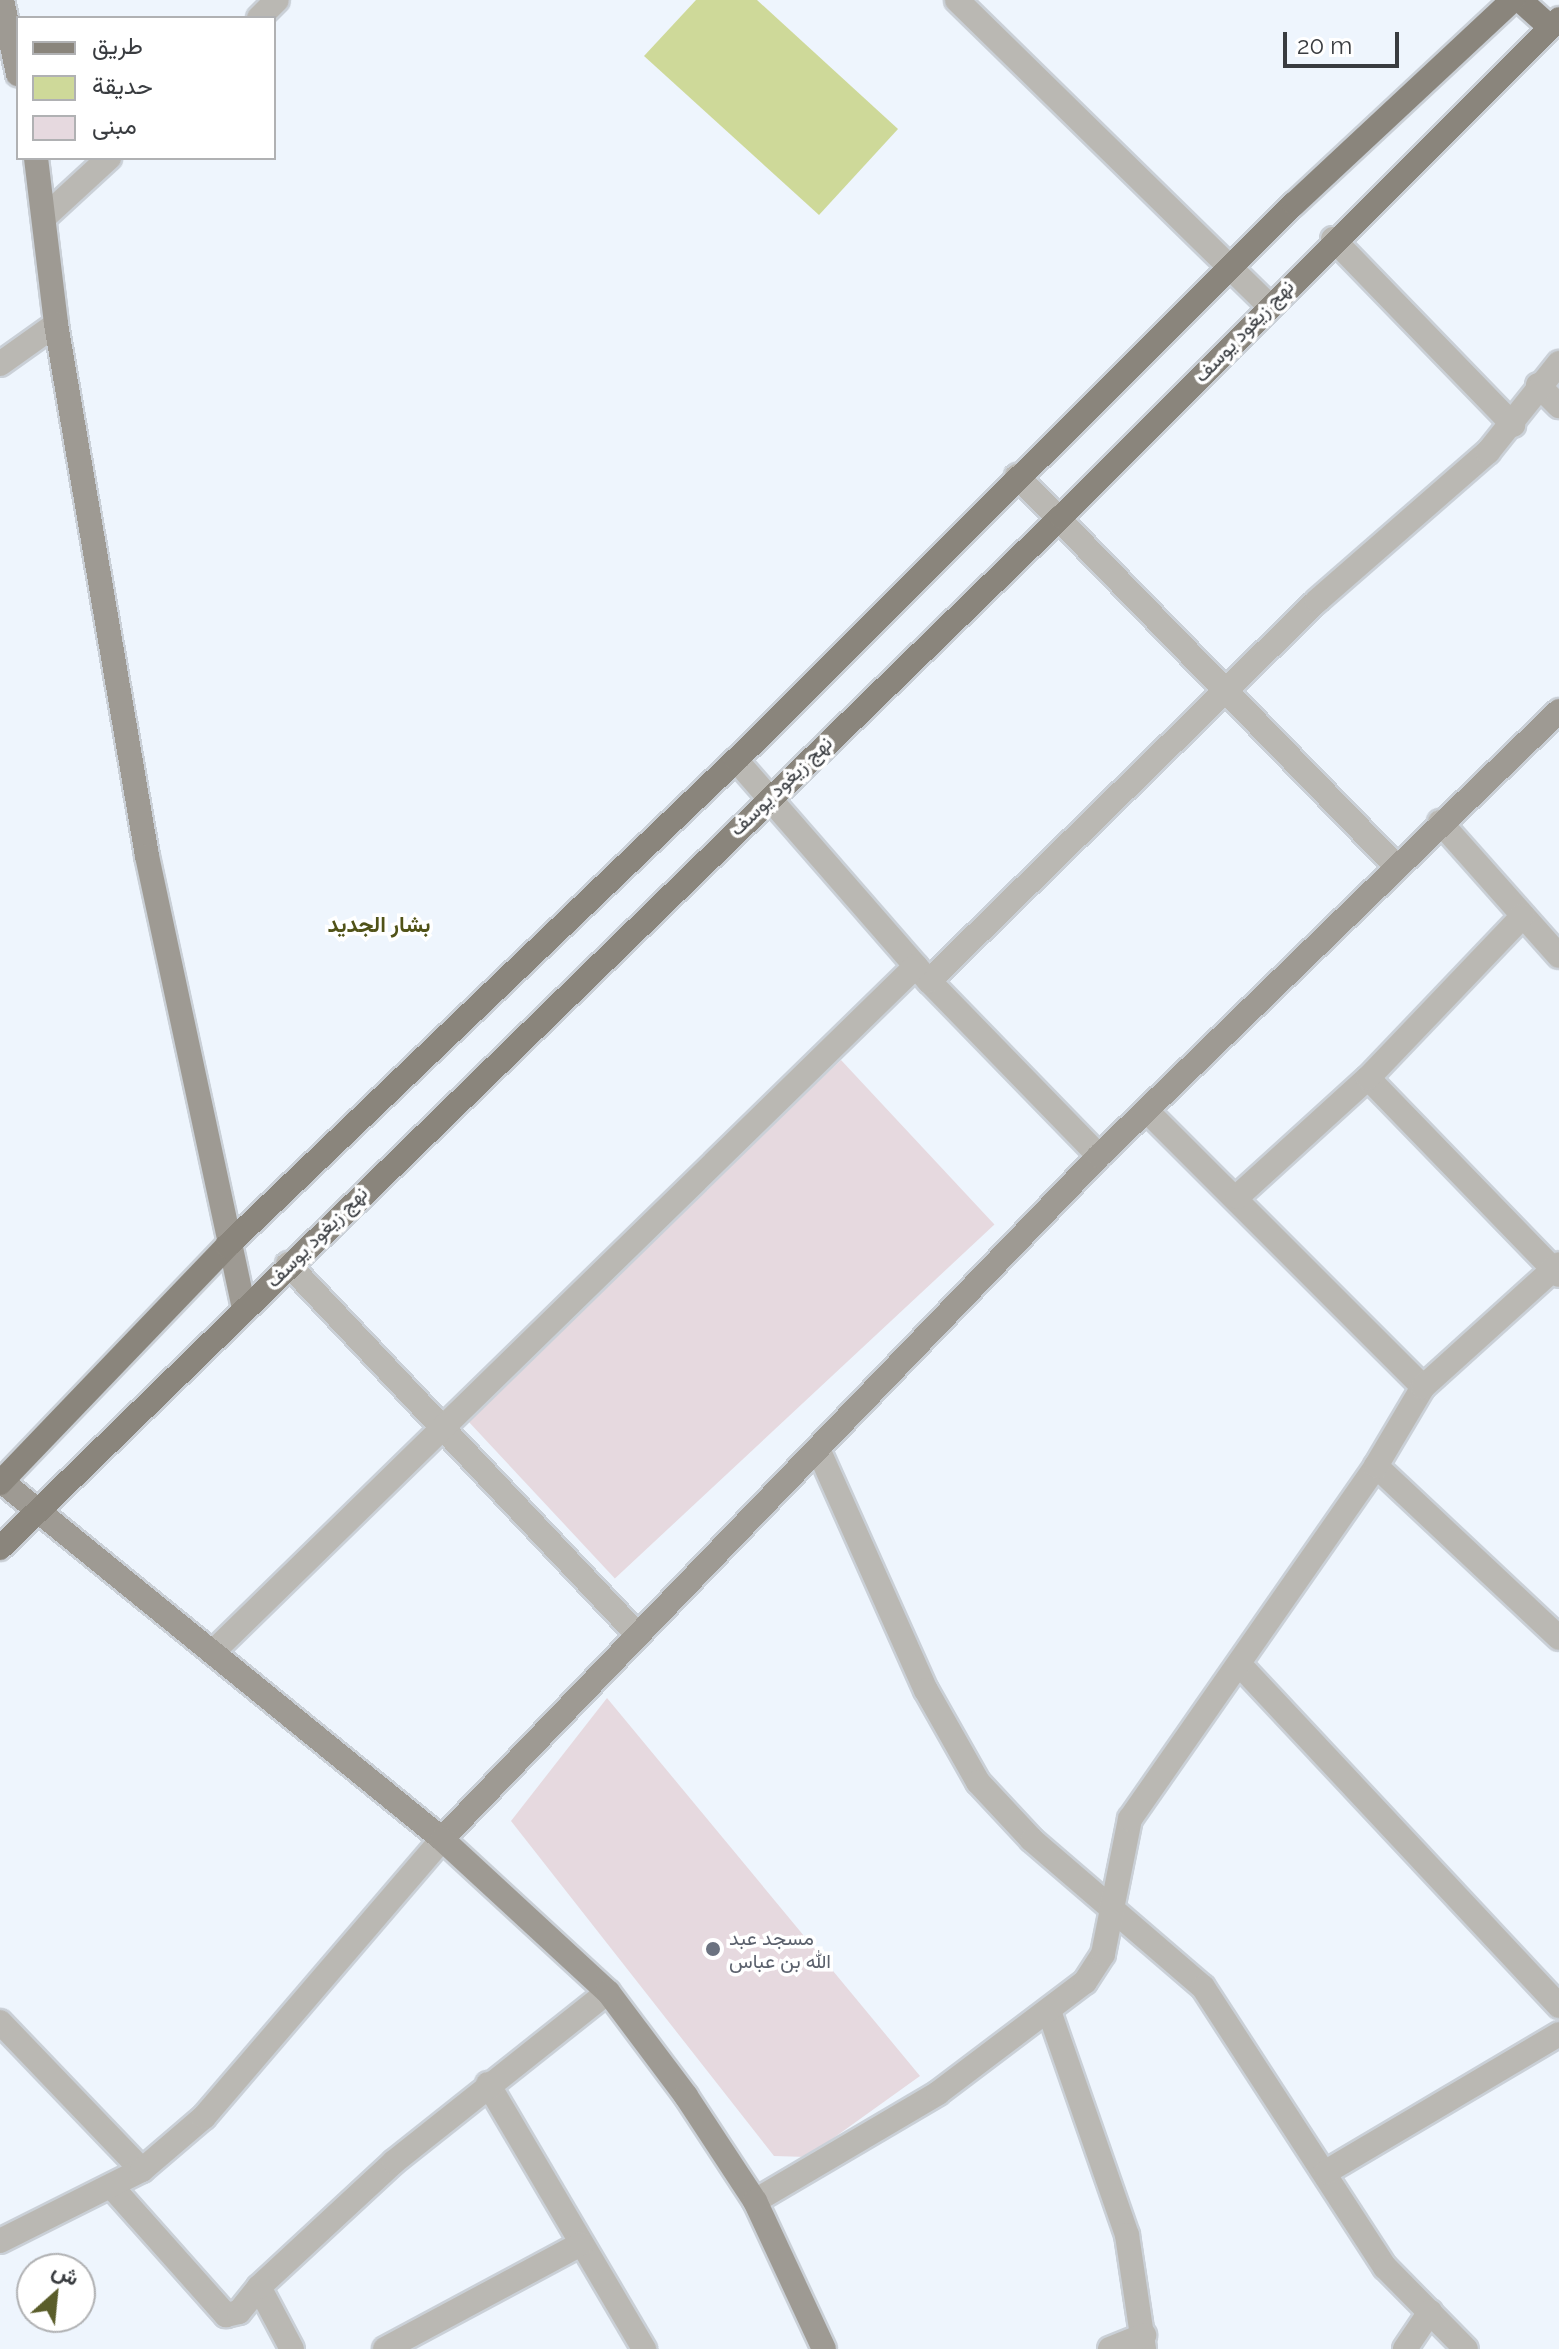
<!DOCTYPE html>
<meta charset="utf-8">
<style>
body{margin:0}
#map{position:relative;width:1559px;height:2349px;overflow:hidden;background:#eef5fd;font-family:Raleway,Vazirmatn,sans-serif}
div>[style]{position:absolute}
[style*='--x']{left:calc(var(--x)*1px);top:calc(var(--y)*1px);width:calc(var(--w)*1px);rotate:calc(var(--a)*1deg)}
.green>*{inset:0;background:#ced999}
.building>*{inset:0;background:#e6d9df;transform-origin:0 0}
.roads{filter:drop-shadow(2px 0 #cad0d7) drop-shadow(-2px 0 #cad0d7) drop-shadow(0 2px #cad0d7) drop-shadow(0 -2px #cad0d7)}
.street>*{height:24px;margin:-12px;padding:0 12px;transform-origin:12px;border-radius:12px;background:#bab8b3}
.secondary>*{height:24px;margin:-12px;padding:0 12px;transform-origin:12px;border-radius:12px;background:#9e9a93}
.primary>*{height:24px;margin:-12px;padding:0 12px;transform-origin:12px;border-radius:12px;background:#8a857c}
.dots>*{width:22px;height:22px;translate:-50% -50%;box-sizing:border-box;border:4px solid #fff;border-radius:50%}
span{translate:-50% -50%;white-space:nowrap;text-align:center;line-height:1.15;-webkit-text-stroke:7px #fff;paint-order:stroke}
.street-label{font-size:20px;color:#393c40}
.worship-label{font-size:20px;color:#5b616d}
.left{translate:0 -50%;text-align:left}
.neighbourhood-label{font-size:22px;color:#505217;font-weight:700}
.legend{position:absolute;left:16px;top:16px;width:260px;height:144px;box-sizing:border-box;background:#fff;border:2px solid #b0b1b3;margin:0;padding:10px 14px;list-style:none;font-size:24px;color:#393c40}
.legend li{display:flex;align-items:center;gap:16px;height:40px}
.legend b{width:40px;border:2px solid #b0b1b3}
.north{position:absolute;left:16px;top:2253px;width:80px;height:80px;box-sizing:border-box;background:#fff;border:2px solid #b0b1b3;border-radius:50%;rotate:27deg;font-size:22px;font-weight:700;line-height:32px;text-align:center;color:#393c40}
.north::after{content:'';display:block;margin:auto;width:28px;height:36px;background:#5a5d2a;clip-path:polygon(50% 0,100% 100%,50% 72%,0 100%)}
.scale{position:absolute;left:1283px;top:32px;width:116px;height:36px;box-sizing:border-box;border:4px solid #393c40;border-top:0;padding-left:10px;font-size:24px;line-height:28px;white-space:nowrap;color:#393c40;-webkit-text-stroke:6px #fff;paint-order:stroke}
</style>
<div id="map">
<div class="green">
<i style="clip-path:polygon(696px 0,757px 0,898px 129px,819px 215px,644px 56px)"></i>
</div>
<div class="building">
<i style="left:841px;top:1060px;width:225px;height:519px;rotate:47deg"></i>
<i style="clip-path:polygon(607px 1698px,920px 2076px,807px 2157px,774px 2156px,511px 1821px)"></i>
</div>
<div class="roads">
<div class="street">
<i style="--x:957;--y:0;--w:438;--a:44.4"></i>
<i style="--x:259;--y:18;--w:25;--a:-45"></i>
<i style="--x:48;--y:214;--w:83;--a:-42.6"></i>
<i style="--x:1333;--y:239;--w:259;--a:45.9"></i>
<i style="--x:0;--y:364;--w:69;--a:-35.5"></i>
<i style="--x:1538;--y:385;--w:30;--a:45"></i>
<i style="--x:1017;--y:476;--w:541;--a:45.82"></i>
<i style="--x:736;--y:760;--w:293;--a:48.9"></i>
<i style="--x:929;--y:981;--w:244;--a:45.8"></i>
<i style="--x:1440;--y:822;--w:179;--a:48.4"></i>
<i style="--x:929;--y:981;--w:543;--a:-44.4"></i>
<i style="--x:1317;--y:601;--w:227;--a:-41.1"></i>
<i style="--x:1488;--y:452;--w:114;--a:-51.4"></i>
<i style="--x:1368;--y:1078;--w:274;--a:45.9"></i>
<i style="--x:1148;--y:1112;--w:389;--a:45"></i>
<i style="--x:1237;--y:1197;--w:177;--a:-42.3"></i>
<i style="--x:1368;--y:1078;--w:224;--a:-46.3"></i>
<i style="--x:288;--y:1264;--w:507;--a:46.68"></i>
<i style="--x:818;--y:1449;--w:264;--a:65.9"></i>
<i style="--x:926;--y:1690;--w:106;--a:60.5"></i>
<i style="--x:978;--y:1782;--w:79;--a:47"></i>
<i style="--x:1032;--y:1840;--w:225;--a:40.7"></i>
<i style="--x:1203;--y:1987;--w:334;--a:57"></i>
<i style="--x:1385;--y:2267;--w:115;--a:45.4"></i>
<i style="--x:1376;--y:1466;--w:251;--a:43.2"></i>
<i style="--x:213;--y:1652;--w:982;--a:-44.3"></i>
<i style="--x:1240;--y:1665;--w:467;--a:46.9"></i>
<i style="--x:1049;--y:2011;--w:237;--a:70.8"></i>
<i style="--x:1127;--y:2235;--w:115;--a:81.5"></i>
<i style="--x:0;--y:2022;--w:205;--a:46.2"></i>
<i style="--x:488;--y:2084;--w:308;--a:59.5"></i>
<i style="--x:1326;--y:2172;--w:271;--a:-30.6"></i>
<i style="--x:111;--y:2186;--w:173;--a:48.3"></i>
<i style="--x:226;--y:2315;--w:13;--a:-13"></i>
<i style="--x:239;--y:2312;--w:32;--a:-51"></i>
<i style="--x:259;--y:2287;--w:70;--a:62"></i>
<i style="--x:755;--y:2201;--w:212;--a:-30.5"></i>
<i style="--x:938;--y:2093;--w:184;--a:-37.1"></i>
<i style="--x:1085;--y:1982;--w:33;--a:-57"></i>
<i style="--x:1103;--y:1954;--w:138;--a:-78.7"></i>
<i style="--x:1130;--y:1819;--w:430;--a:-55.1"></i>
<i style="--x:1376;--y:1466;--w:92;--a:-59.3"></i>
<i style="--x:1423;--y:1387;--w:183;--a:-42.1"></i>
<i style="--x:0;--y:2241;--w:159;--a:-26.6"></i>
<i style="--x:142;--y:2170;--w:82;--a:-40.5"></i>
<i style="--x:204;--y:2117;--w:366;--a:-49.4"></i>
<i style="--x:259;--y:2287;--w:184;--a:-42.8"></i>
<i style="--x:394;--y:2162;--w:273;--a:-38.5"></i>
<i style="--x:385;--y:2349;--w:222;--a:-28.2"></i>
<i style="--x:1110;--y:2349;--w:37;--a:-22"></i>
<i style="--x:1405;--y:2349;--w:45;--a:-56"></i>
</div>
<div class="secondary">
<i style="--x:2;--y:0;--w:76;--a:77.8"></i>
<i style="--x:36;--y:158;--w:167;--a:83.1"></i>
<i style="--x:56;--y:324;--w:540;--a:80.29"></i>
<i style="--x:147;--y:856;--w:464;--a:77.9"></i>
<i style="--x:0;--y:1480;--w:569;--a:39.08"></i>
<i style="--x:442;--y:1839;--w:948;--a:-46.11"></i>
<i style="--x:1099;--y:1156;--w:640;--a:-44.05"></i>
<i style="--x:442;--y:1839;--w:226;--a:42.7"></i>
<i style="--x:608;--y:1992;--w:130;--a:53.1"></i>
<i style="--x:686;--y:2096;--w:126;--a:56.7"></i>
<i style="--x:755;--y:2201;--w:163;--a:65"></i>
</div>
<div class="primary">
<i style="--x:1520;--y:0;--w:40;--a:42"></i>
<i style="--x:0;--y:1483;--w:328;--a:-46.2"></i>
<i style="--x:227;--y:1246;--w:704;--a:-43.68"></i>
<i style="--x:736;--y:760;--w:788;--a:-44.9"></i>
<i style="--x:1294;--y:204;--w:299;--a:-43"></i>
<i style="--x:0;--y:1548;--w:1479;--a:-44.18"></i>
<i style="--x:1061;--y:517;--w:704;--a:-45"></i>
</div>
</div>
<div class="dots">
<i style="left:713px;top:1949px;background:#6b7280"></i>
</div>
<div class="street-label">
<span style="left:1244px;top:331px;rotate:-46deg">نهج زيغود يوسف</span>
<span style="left:781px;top:786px;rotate:-44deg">نهج زيغود يوسف</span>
<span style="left:317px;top:1237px;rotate:-45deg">نهج زيغود يوسف</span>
</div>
<div class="worship-label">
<span class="left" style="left:729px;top:1950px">مسجد عبد<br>الله بن عباس</span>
</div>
<div class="neighbourhood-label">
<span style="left:379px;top:925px">بشار الجديد</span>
</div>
<ul class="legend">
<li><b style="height:10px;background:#8a857c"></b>طريق</li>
<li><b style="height:22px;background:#ced999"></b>حديقة</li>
<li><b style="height:22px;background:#e6d9df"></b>مبنى</li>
</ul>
<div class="north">ش</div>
<div class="scale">20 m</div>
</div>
